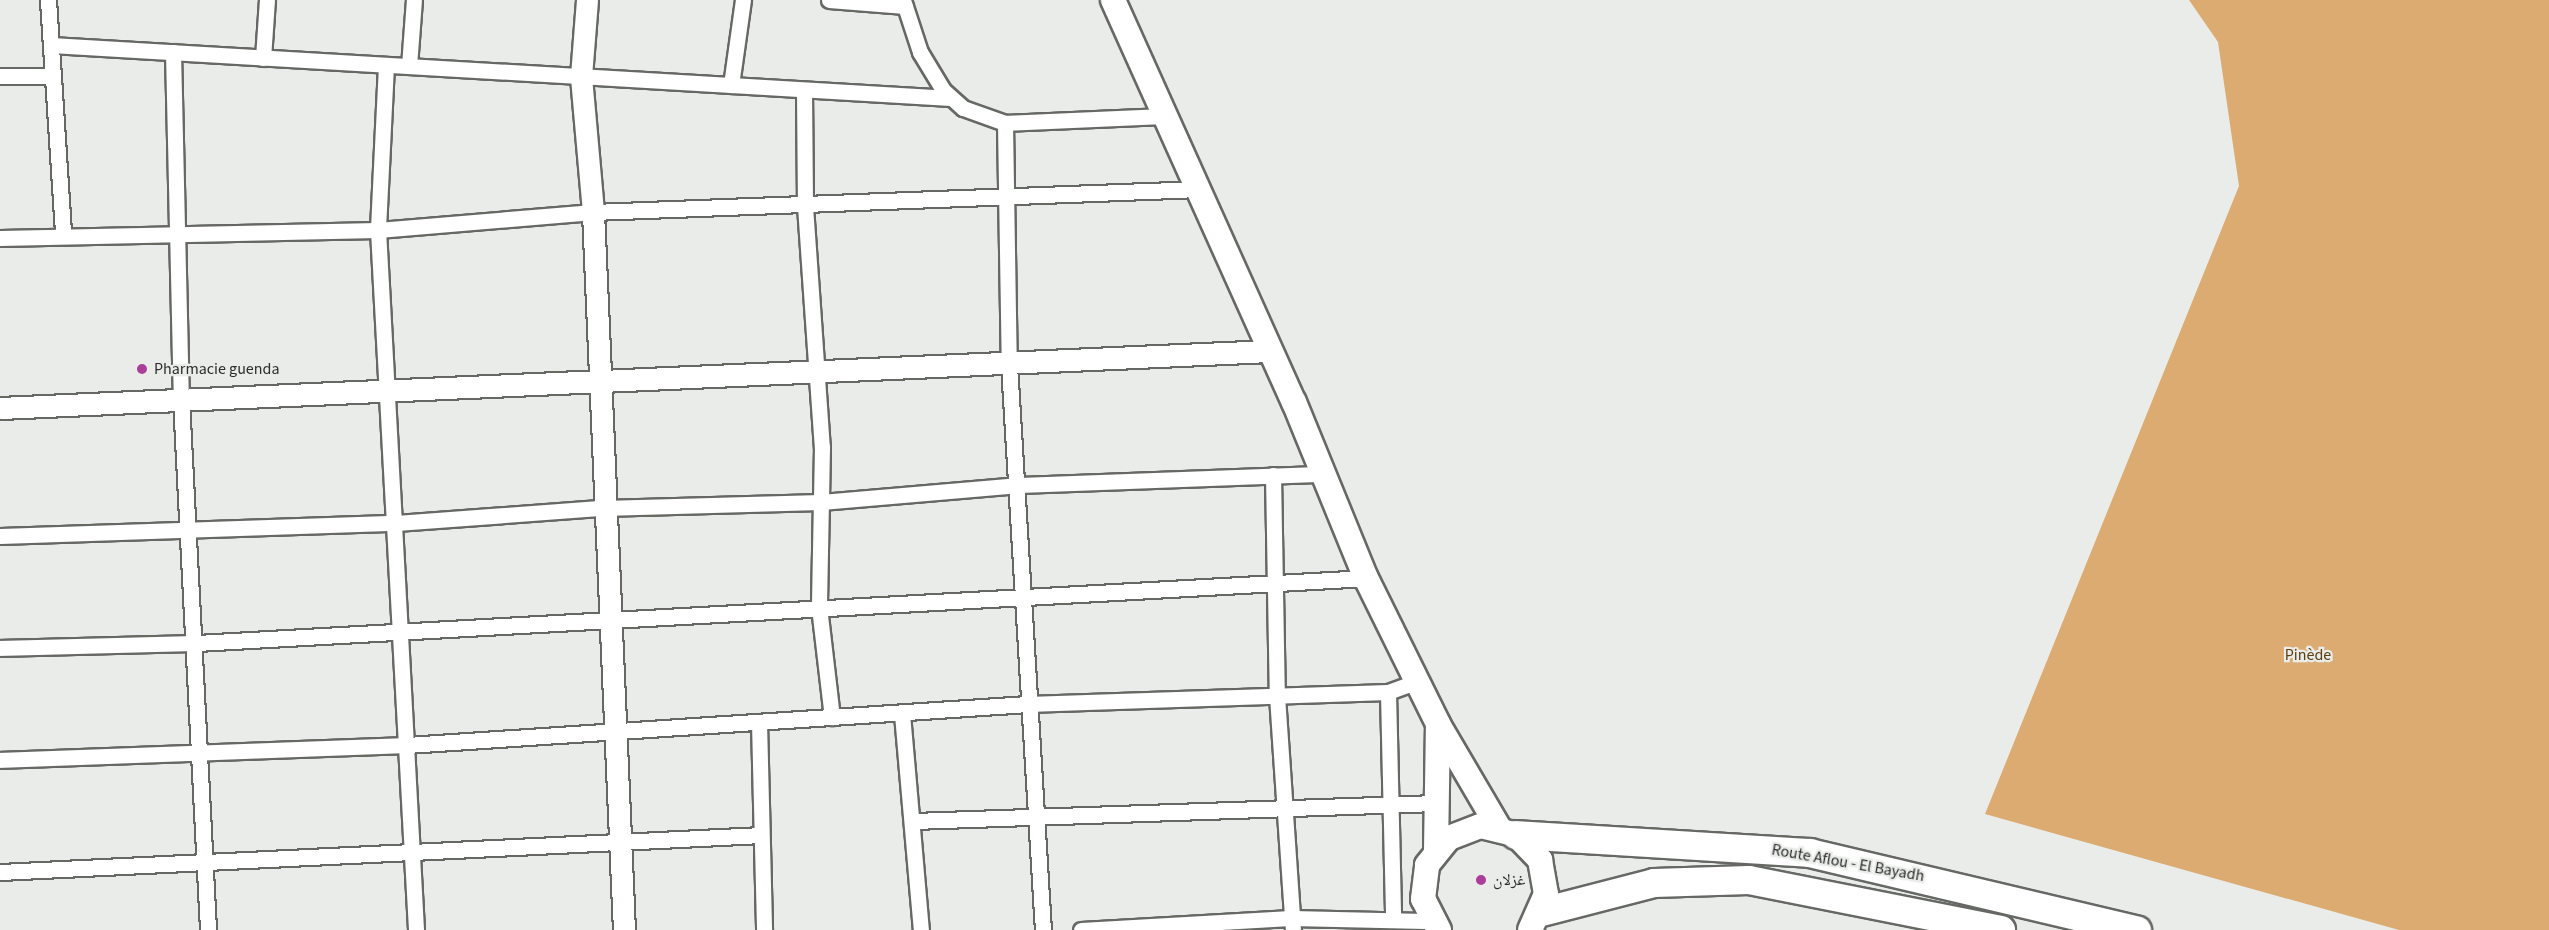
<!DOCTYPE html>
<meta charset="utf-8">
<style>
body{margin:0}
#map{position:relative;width:2549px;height:930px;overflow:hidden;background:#e9ece8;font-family:"Source Sans 3","Noto Naskh Arabic",sans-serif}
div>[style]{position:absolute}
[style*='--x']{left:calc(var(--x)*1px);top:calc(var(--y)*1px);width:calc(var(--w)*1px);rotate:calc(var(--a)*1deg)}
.forest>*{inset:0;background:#dbab72}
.roads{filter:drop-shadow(2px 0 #666864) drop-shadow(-2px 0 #666864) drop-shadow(0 2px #666864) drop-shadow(0 -2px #666864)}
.street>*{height:15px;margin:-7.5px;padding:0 7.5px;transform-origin:7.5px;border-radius:7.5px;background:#fff}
.secondary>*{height:21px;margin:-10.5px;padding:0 10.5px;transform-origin:10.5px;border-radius:10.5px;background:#fff}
.primary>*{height:24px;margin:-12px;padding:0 12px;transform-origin:12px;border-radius:12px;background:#fff}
.highway>*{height:28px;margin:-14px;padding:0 14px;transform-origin:14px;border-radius:14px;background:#fff}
.dots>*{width:16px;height:16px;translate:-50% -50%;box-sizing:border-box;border:3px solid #e9ece8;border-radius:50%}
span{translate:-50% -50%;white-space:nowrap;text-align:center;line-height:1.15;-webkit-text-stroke:4.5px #e9ece8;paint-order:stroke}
.poi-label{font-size:16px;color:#2c2d2c}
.left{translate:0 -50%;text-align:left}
.park-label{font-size:16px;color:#5e3d11}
.street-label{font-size:16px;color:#2c2d2c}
</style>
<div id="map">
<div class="forest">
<i style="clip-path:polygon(2189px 0,2549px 0,2549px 930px,2399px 930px,1985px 814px,2239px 186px,2218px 42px)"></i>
</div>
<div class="roads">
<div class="street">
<i style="--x:48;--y:0;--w:235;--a:86.3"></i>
<i style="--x:829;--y:0;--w:76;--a:4.5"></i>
<i style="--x:903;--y:0;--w:55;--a:71.9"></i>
<i style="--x:920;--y:52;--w:44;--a:58.8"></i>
<i style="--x:943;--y:90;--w:27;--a:42"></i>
<i style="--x:963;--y:108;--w:45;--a:19.7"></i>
<i style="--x:1005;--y:123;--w:242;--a:89.1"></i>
<i style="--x:1009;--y:365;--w:566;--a:86.56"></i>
<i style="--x:51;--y:45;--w:901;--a:3.37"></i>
<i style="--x:173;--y:52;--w:348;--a:88.7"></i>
<i style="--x:181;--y:400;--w:531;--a:87.08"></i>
<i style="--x:263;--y:58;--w:58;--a:-86.1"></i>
<i style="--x:386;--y:65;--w:165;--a:92.8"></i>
<i style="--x:378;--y:230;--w:701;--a:86.89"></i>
<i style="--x:409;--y:66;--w:66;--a:-85.7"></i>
<i style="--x:0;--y:76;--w:51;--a:0"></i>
<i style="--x:731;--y:85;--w:86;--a:-82"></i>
<i style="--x:804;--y:90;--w:116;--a:89.5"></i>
<i style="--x:805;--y:206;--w:242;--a:86"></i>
<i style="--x:822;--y:447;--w:160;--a:91.1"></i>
<i style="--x:819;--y:607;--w:111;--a:83.3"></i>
<i style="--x:1005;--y:123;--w:163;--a:-2.5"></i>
<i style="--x:0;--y:238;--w:378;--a:-1.2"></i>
<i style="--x:378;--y:230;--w:216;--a:-4.8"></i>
<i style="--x:593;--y:212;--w:607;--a:-2.17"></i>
<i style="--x:1273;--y:475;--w:221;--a:89"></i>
<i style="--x:1277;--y:696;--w:235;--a:86.1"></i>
<i style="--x:0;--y:536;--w:396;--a:-1.9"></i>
<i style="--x:396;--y:523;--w:207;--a:-4.2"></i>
<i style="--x:602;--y:508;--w:219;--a:-1.6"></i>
<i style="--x:821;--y:502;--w:199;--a:-4.9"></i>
<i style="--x:1019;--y:485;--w:306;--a:-2.1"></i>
<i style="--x:0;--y:648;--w:197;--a:-1.5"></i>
<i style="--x:197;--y:643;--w:1171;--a:-3.18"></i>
<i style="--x:1388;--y:692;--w:226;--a:88.7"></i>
<i style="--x:902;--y:714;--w:217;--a:85"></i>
<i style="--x:759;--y:722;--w:208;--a:88.6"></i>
<i style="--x:0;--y:760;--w:407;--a:-2.1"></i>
<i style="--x:407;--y:745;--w:621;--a:-3.78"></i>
<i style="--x:1027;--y:704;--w:361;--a:-1.9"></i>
<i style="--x:1388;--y:692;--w:32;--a:-20"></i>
<i style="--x:913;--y:821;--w:524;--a:-1.97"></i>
<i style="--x:0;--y:872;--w:762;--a:-2.78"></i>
<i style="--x:1081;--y:930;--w:210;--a:-3.3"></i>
<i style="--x:1291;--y:918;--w:134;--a:1.3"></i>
</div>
<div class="secondary">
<i style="--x:587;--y:0;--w:77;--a:94.5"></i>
<i style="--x:581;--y:77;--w:136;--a:84.9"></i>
<i style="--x:593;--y:212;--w:719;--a:87.53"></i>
<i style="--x:0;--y:408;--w:1272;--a:-2.57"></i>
</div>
<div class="primary">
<i style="--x:1113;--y:0;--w:441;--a:65.8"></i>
<i style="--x:1294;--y:402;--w:190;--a:67.8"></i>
<i style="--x:1366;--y:578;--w:163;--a:63.7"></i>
<i style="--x:1438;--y:724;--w:121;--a:59.6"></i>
<i style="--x:1436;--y:850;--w:126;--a:-89.1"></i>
<i style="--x:1439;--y:930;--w:35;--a:-117"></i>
<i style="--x:1423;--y:899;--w:34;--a:-83"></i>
<i style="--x:1427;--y:865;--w:35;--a:-51"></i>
<i style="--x:1449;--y:838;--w:34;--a:-21"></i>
<i style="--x:1481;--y:826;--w:36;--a:14"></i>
<i style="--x:1516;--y:835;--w:35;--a:46"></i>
<i style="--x:1540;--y:860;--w:35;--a:80"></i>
<i style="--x:1546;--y:894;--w:39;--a:114"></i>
</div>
<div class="highway">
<i style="--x:1516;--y:835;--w:295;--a:3.5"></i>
<i style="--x:1810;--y:853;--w:336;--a:13.3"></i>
<i style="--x:1542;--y:912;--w:116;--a:-14.5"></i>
<i style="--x:1654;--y:883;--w:95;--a:-1.8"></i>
<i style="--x:1749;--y:880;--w:257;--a:11.2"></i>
</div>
</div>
<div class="dots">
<i style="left:142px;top:369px;background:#ab3d9b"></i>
<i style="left:1481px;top:880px;background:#ab3d9b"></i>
</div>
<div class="poi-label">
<span class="left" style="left:154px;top:369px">Pharmacie guenda</span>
<span class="left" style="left:1493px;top:880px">غزلان</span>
</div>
<div class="park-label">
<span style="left:2308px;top:655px">Pinède</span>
</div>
<div class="street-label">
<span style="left:1848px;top:863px;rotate:10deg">Route Aflou - El Bayadh</span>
</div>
</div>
